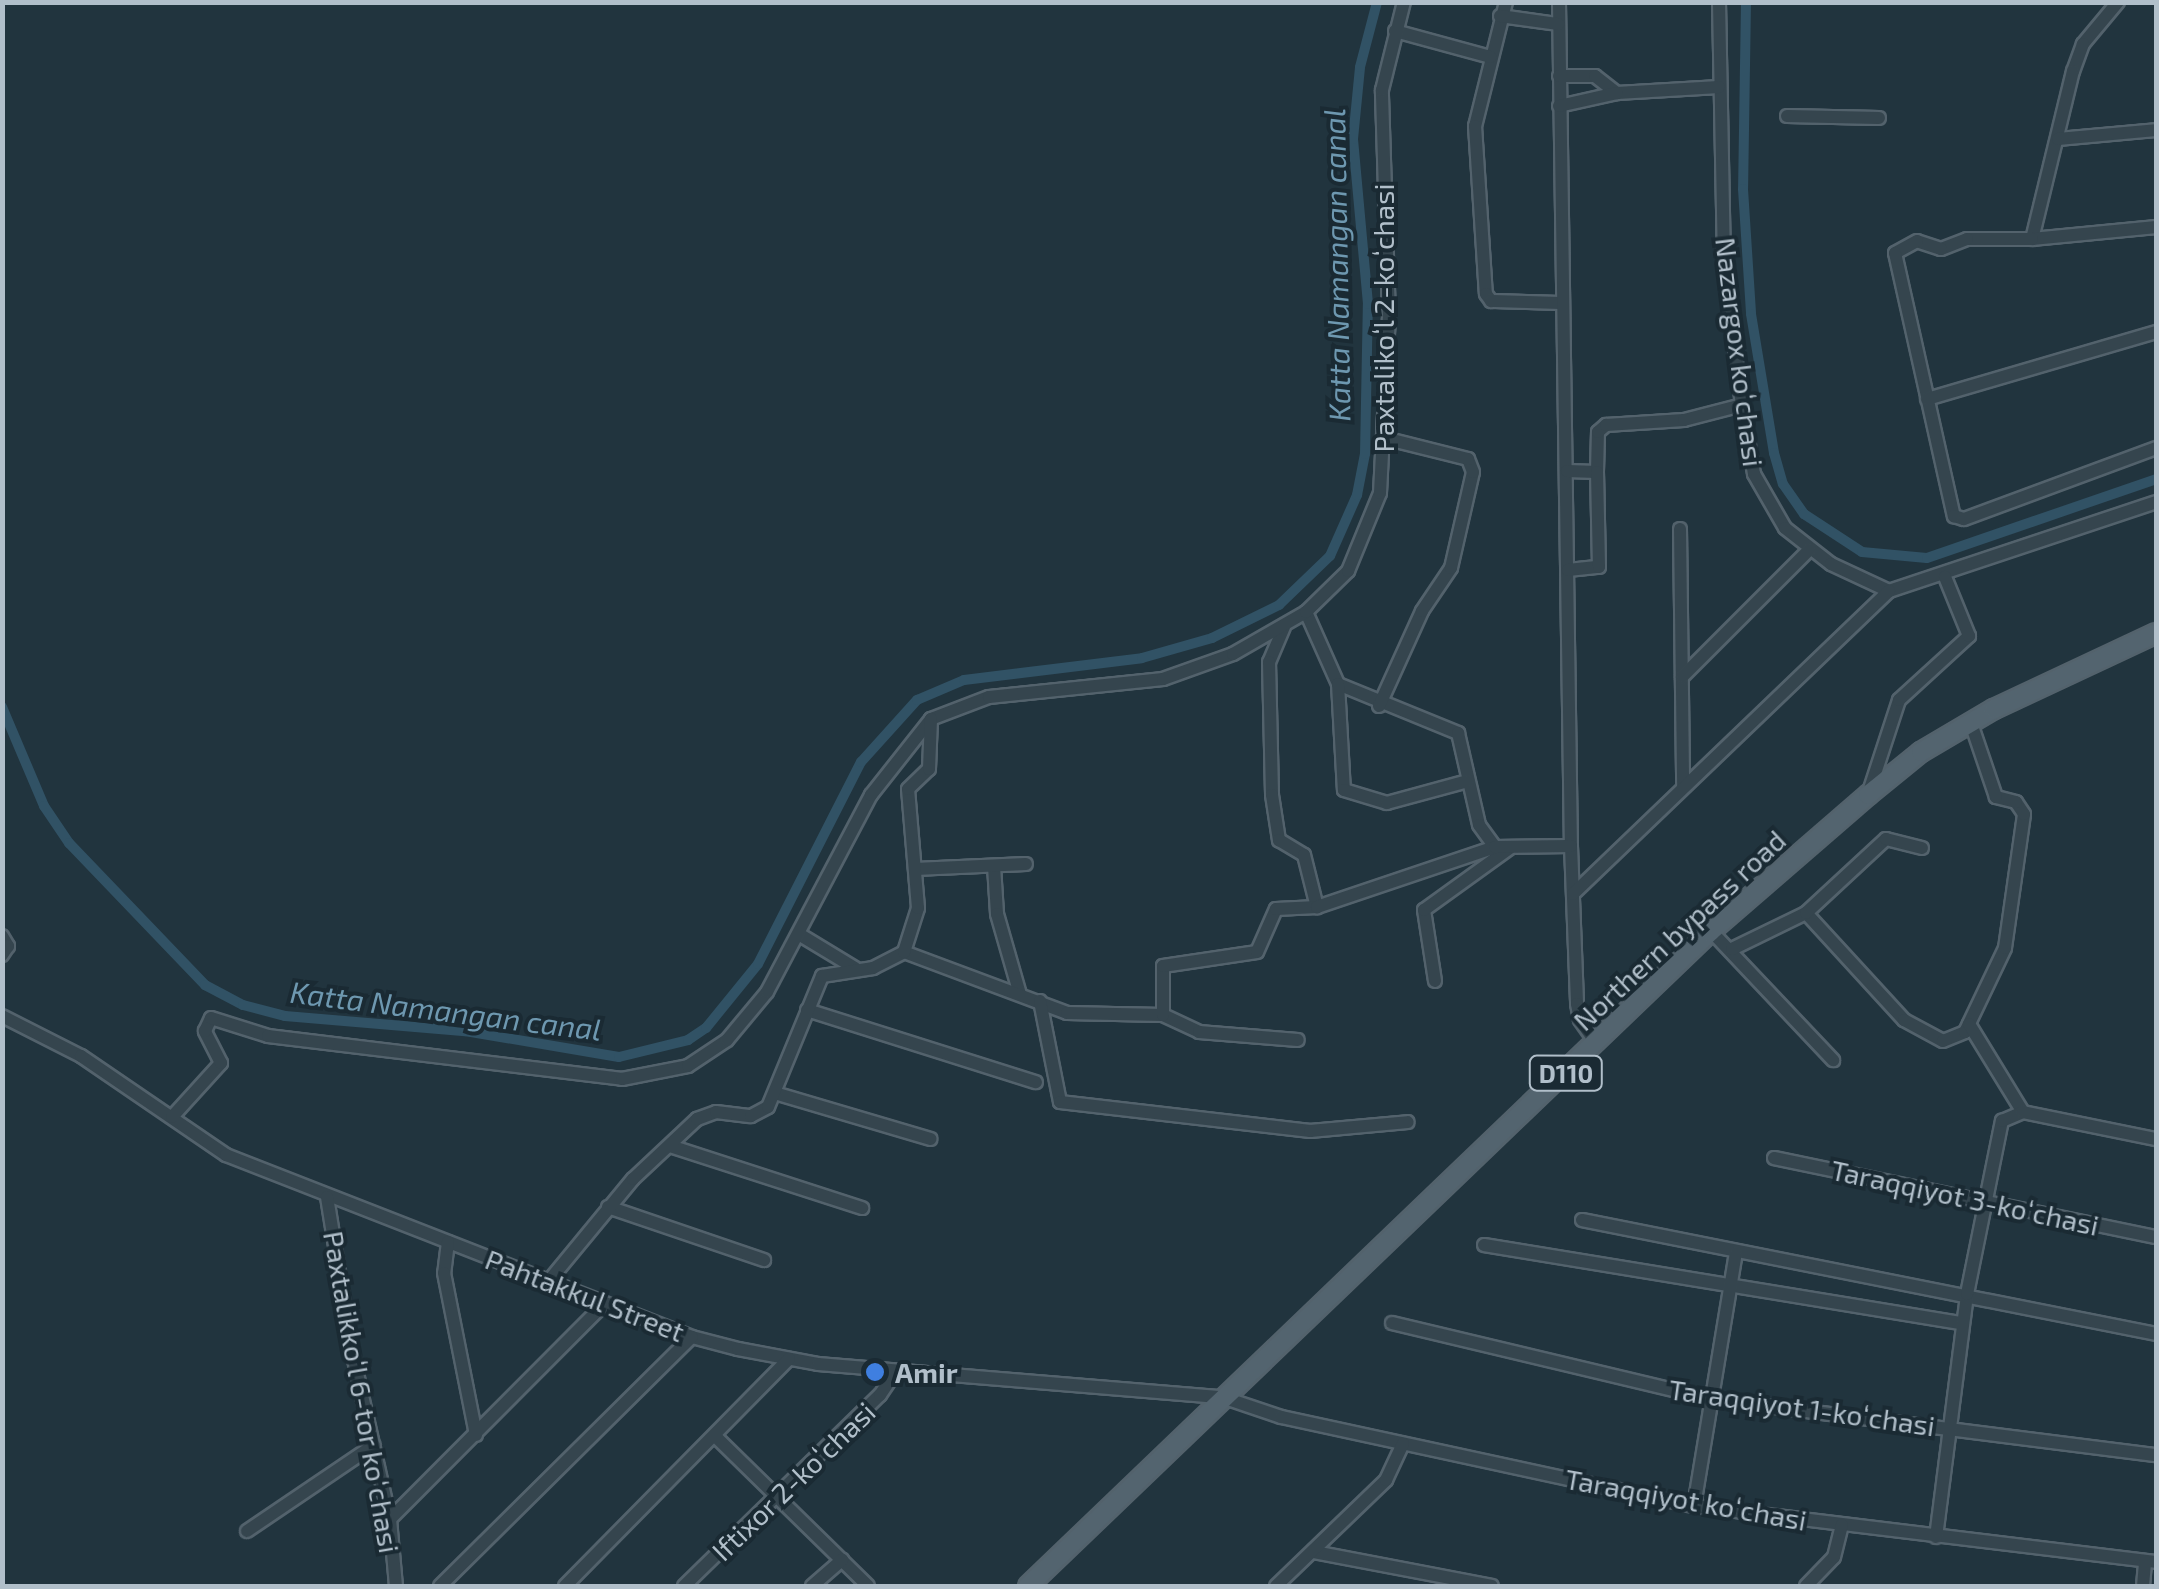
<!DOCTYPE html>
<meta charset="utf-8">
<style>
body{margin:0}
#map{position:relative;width:2159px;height:1589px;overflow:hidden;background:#21343e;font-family:"Exo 2",sans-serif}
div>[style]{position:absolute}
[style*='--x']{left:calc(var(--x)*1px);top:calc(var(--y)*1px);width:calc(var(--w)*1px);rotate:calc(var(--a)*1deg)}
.canal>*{height:10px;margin:-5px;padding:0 5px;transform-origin:5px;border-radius:5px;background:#315265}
.roads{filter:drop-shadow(2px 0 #53626c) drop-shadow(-2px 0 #53626c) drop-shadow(0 2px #53626c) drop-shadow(0 -2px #53626c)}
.minor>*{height:12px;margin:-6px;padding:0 6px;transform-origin:6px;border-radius:6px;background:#35454e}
.major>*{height:18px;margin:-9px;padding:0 9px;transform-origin:9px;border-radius:9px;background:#53646f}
.dots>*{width:28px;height:28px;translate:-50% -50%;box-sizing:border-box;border:5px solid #1a2a33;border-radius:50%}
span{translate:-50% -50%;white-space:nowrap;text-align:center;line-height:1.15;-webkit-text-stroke:8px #1a2a33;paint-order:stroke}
.shield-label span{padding:2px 8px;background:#1a2a33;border:2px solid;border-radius:8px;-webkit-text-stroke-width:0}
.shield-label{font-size:25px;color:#b1bfca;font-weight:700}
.street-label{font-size:28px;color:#b1bfca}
.poi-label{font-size:28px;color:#b1bfca;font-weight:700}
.left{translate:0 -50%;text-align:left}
.water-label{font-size:30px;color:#6e98b0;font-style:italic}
.frame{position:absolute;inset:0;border:5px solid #b1bfca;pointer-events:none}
</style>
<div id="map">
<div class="canal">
<i style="--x:1746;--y:2;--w:187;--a:90.9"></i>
<i style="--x:1743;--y:189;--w:125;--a:86.3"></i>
<i style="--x:1751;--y:314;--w:141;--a:80.6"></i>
<i style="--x:1774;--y:453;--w:32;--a:74"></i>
<i style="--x:1783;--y:484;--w:37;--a:55"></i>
<i style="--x:1804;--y:514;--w:69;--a:33.2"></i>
<i style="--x:1862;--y:552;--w:65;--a:5.3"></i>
<i style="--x:1927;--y:558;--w:242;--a:-19"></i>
<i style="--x:2;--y:707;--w:108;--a:67"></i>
<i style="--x:44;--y:806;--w:45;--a:56"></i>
<i style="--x:69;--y:843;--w:197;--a:46.2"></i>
<i style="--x:205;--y:985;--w:43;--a:27.8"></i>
<i style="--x:243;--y:1005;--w:43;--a:14.7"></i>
<i style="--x:285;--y:1016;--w:181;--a:4.8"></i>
<i style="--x:465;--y:1031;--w:156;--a:9.6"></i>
<i style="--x:619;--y:1057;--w:71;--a:-13.8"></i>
<i style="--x:688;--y:1040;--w:22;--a:-34"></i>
<i style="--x:706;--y:1028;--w:82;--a:-50.9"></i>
<i style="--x:758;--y:964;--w:227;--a:-63"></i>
<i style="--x:861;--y:762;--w:84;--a:-47.9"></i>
<i style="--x:917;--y:700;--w:51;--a:-23.1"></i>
<i style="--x:964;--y:680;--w:179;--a:-7"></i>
<i style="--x:1142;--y:658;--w:73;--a:-15.9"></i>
<i style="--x:1212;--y:638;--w:75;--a:-26.2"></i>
<i style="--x:1279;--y:605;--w:71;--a:-43.9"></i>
<i style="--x:1330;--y:556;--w:67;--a:-66.1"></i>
<i style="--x:1357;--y:495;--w:42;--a:-79"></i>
<i style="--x:1365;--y:454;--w:150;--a:-88.9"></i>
<i style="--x:1368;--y:304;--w:166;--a:-95.2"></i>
<i style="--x:1353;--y:139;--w:72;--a:-84.4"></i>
<i style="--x:1360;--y:67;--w:67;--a:-75.3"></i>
</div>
<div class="roads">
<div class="minor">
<i style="--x:1506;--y:2;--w:128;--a:104"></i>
<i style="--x:1475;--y:126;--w:168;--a:86.3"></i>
<i style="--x:1486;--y:294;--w:9;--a:54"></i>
<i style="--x:1491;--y:301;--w:72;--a:1.6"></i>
<i style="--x:1559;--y:2;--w:844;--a:89.19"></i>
<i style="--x:1571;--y:846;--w:158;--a:87.8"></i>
<i style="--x:1577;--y:1004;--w:16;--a:79"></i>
<i style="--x:1580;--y:1020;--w:29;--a:55"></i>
<i style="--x:1719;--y:2;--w:257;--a:88.9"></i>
<i style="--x:1724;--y:259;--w:147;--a:83"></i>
<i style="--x:1742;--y:405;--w:70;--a:80.1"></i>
<i style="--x:1754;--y:474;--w:62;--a:60.1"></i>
<i style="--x:1785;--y:528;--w:58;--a:38"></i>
<i style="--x:1831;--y:564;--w:64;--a:25"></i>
<i style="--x:1889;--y:591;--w:281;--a:-18.4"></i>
<i style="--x:2118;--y:2;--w:55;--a:129.8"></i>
<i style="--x:2083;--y:44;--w:29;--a:110"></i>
<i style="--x:2073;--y:71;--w:173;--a:103.7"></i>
<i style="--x:2032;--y:239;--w:125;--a:-5.5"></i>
<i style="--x:1500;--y:16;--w:59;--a:7.9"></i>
<i style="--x:1395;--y:31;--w:99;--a:15.2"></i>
<i style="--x:1559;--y:76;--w:36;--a:0"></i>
<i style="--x:1595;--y:76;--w:28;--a:38"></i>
<i style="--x:1617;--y:93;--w:102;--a:-3.4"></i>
<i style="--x:1559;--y:106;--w:59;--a:-12.6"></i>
<i style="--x:1787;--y:116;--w:92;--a:1.2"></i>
<i style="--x:2058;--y:139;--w:98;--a:-5.2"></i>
<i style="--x:2032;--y:239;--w:65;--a:180"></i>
<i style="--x:1967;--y:239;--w:28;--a:159"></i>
<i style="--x:1941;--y:249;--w:25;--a:-162"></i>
<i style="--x:1917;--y:241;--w:25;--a:151"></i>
<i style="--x:1895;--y:253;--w:270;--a:77.4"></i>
<i style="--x:1954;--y:516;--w:10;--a:17"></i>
<i style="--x:1964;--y:519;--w:205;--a:-20.3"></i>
<i style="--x:1927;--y:399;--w:239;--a:-16.3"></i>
<i style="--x:1567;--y:471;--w:30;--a:2"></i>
<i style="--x:1597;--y:472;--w:40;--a:-88.6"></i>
<i style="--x:1598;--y:432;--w:11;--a:-41"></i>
<i style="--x:1606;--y:425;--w:78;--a:-3.7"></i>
<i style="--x:1684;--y:420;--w:60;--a:-14.5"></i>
<i style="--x:1680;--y:529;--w:257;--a:89.3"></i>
<i style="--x:1568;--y:570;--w:31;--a:-6"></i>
<i style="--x:1599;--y:567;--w:95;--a:-91.2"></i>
<i style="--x:1306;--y:612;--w:79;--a:66"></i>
<i style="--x:1338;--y:684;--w:130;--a:22.2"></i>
<i style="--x:1458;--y:733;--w:94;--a:77.1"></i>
<i style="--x:1479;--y:825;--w:27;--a:54"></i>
<i style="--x:1284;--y:627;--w:38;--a:113"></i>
<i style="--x:1269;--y:662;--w:133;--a:88.7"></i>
<i style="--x:1272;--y:795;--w:46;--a:81.2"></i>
<i style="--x:1279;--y:840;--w:29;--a:31"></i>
<i style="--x:1304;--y:855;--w:54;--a:76"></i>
<i style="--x:1682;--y:677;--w:181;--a:-45"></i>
<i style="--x:1338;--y:684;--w:106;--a:86.8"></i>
<i style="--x:1344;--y:790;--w:45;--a:16.8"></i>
<i style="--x:1387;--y:803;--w:84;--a:-15.2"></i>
<i style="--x:1379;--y:706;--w:104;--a:-65.6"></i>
<i style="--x:1422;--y:611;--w:52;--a:-56"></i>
<i style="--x:1451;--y:568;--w:98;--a:-77.1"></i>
<i style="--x:1473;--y:472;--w:14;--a:-111"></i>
<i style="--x:1468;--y:459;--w:82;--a:-166"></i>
<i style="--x:1868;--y:795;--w:100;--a:-71.9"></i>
<i style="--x:1899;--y:700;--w:95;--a:-42.4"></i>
<i style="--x:1969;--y:636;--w:64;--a:-112.1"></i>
<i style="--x:994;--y:866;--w:48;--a:86.4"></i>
<i style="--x:997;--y:914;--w:83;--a:74"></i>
<i style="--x:915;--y:869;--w:111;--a:-2.6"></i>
<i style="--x:1573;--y:894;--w:438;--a:-43.8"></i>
<i style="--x:1806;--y:913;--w:145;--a:47.5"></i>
<i style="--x:1904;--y:1020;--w:44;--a:28.3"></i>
<i style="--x:1943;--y:1041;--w:24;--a:-22"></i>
<i style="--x:1965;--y:1032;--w:93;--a:-64.5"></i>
<i style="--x:2005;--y:948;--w:135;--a:-81.9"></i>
<i style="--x:2024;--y:814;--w:14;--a:-124"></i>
<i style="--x:2016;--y:802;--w:21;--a:-166"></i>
<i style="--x:1996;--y:797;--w:78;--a:-108.7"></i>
<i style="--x:1711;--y:931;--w:178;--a:46.6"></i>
<i style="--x:2;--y:936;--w:12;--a:59"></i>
<i style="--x:8;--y:946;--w:11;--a:124"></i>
<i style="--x:802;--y:936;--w:62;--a:31.1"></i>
<i style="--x:1732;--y:949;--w:82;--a:-25.9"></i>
<i style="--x:1806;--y:913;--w:109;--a:-42.8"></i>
<i style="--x:1886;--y:839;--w:37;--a:14"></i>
<i style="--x:904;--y:952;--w:174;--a:20.5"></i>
<i style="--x:1067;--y:1013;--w:96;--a:1.2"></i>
<i style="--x:1163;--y:1015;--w:40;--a:25"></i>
<i style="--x:1199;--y:1032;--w:99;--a:4.6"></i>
<i style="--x:1435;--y:981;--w:72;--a:-98.8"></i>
<i style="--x:1424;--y:910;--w:106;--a:-35.8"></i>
<i style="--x:1040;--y:1001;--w:103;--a:78.8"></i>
<i style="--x:1060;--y:1102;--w:252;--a:6.6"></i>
<i style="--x:1310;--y:1131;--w:98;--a:-5.2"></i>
<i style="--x:807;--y:1010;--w:240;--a:17.5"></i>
<i style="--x:1163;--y:1015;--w:49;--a:-90"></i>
<i style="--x:1163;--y:966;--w:95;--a:-8.5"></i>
<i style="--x:1257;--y:952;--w:47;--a:-66.2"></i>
<i style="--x:1276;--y:909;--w:41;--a:-2.8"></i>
<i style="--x:1317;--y:907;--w:188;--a:-18.6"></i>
<i style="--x:1495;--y:847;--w:76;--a:-0.8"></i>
<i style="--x:2;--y:1016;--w:89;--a:26.9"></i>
<i style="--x:81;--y:1056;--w:176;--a:34.3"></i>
<i style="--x:226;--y:1155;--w:500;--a:21.33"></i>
<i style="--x:692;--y:1337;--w:48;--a:14.6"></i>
<i style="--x:738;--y:1349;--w:81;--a:10.6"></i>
<i style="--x:818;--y:1364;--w:405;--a:4.7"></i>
<i style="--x:1222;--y:1397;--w:62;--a:18.7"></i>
<i style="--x:1281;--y:1417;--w:422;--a:12.2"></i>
<i style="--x:1694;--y:1506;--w:465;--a:6.9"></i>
<i style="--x:1969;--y:1024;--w:103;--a:58.5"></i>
<i style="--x:778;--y:1094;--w:159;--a:16.4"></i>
<i style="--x:172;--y:1117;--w:73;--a:-47.8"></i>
<i style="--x:221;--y:1063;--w:36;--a:-117"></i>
<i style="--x:205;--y:1031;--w:14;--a:-65"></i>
<i style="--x:211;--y:1018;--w:60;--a:17.5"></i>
<i style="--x:268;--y:1036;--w:357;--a:6.9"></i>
<i style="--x:622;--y:1079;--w:67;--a:-11.1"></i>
<i style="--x:688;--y:1066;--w:47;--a:-33.7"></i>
<i style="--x:727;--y:1040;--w:62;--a:-50.2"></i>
<i style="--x:767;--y:992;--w:223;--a:-62.2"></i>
<i style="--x:871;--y:795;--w:97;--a:-51.7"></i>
<i style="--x:931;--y:719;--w:62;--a:-20.8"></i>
<i style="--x:989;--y:697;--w:175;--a:-5.9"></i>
<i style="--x:1163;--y:679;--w:74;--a:-19.7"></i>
<i style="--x:1233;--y:654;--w:84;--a:-29.9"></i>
<i style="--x:1306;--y:612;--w:59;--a:-44.3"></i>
<i style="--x:1348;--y:571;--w:84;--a:-67.7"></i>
<i style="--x:1380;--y:493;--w:175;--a:-87.1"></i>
<i style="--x:1389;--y:318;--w:228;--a:-91.8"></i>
<i style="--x:1382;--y:90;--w:91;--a:-76"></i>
<i style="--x:670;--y:1146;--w:202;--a:17.9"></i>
<i style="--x:1774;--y:1158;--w:390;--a:11.7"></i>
<i style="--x:327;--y:1197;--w:156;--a:80.8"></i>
<i style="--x:352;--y:1351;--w:172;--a:77.3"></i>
<i style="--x:390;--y:1519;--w:67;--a:84.9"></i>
<i style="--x:608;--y:1207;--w:165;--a:18.8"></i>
<i style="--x:1582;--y:1220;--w:585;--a:11.23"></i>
<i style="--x:448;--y:1242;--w:31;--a:97"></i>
<i style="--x:444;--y:1273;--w:165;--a:78.8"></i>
<i style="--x:1484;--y:1245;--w:484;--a:9.3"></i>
<i style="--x:548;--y:1282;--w:134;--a:-50.5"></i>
<i style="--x:633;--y:1179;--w:88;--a:-43.2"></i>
<i style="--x:697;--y:1119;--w:20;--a:-20"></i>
<i style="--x:716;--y:1112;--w:35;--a:7"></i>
<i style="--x:751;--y:1116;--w:19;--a:-28"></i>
<i style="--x:768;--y:1107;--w:142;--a:-67.6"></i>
<i style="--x:822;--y:976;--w:52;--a:-8.9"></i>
<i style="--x:873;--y:968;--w:35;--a:-27"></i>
<i style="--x:904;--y:952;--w:46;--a:-72.3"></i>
<i style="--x:918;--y:908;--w:119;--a:-94.8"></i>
<i style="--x:908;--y:789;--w:29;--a:-44"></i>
<i style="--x:929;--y:769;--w:50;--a:-87.7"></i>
<i style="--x:1392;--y:1323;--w:328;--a:13.4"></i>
<i style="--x:1711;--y:1399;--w:449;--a:7.2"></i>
<i style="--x:715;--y:1436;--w:214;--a:44.4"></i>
<i style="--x:1694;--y:1506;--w:257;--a:-80.6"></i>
<i style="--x:390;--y:1519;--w:303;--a:-45.1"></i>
<i style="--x:247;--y:1531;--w:153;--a:-34.1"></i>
<i style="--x:1936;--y:1537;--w:245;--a:-82.7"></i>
<i style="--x:1967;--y:1294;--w:177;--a:-78.6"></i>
<i style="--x:2002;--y:1121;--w:23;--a:-23"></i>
<i style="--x:2023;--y:1112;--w:136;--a:11.5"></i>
<i style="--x:1314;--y:1552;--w:181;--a:10.8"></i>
<i style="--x:440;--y:1586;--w:354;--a:-44.7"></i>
<i style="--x:565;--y:1586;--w:319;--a:-45.4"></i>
<i style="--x:684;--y:1586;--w:274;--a:-44.3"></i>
<i style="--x:880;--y:1395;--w:29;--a:-56"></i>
<i style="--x:812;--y:1586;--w:40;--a:-41"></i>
<i style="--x:1276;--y:1586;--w:153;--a:-43.9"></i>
<i style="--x:1386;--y:1480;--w:40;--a:-65"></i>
<i style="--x:1806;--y:1586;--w:40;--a:-46"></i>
<i style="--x:1834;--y:1557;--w:33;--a:-76"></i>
<i style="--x:2143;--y:1586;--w:25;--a:-85"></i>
</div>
<div class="major">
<i style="--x:1028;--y:1586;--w:946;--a:-43.8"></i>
<i style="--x:1711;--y:931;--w:208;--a:-40.9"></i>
<i style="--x:1868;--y:795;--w:68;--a:-39.1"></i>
<i style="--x:1921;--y:752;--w:85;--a:-30.5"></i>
<i style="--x:1994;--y:709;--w:179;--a:-25.1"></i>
</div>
</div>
<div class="dots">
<i style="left:875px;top:1372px;background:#3f7fe0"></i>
</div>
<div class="shield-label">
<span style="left:1566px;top:1073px">D110</span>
</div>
<div class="street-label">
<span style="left:1383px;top:318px;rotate:-90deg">Paxtalikoʻl 2-koʻchasi</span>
<span style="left:1740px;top:352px;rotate:83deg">Nazargox koʻchasi</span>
<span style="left:1679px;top:930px;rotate:-43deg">Northern bypass road</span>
<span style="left:1965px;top:1197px;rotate:12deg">Taraqqiyot 3-koʻchasi</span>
<span style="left:585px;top:1295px;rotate:21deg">Pahtakkul Street</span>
<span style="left:362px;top:1392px;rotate:80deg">Paxtalikkoʻl 6-tor koʻchasi</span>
<span style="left:1802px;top:1407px;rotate:8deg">Taraqqiyot 1-koʻchasi</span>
<span style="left:793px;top:1481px;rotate:-44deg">Iftixor 2-koʻchasi</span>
<span style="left:1686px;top:1499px;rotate:10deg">Taraqqiyot koʻchasi</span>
</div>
<div class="poi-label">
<span class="left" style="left:895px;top:1372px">Amir</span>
</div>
<div class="water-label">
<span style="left:1336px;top:265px;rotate:-91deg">Katta Namangan canal</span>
<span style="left:446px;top:1010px;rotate:7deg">Katta Namangan canal</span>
</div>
<div class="frame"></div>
</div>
